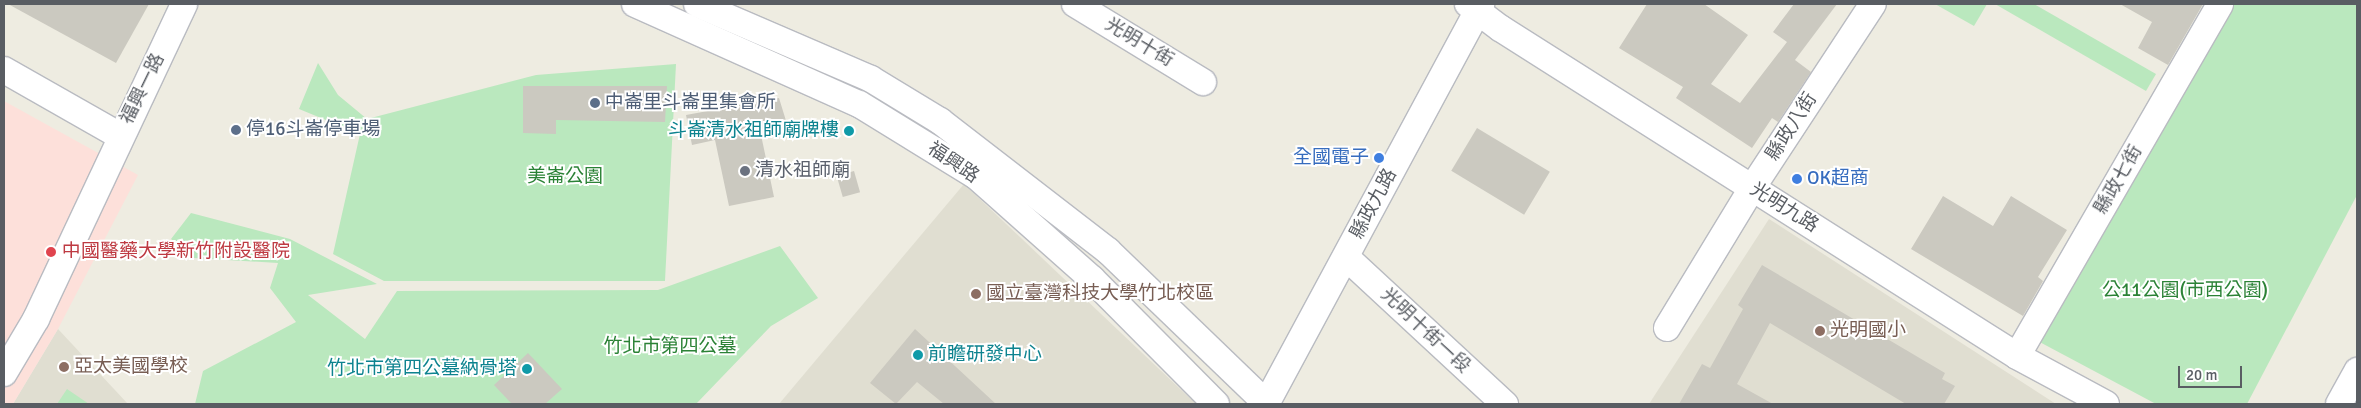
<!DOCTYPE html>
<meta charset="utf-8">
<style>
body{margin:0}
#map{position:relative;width:2361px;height:408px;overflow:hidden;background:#eeece1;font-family:Signika,"Noto Sans TC",sans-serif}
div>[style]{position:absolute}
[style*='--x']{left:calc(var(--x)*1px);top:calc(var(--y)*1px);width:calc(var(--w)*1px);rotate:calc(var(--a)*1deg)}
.education>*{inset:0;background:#e0ded1}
.medical>*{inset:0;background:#fde0da}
.green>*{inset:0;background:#bae8be}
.building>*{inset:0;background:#cbc9c0;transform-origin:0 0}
.roads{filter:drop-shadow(1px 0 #b9bbc1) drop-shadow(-1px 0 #b9bbc1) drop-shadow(0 1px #b9bbc1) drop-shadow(0 -1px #b9bbc1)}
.minor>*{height:26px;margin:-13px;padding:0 13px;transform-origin:13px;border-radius:13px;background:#fff}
.dots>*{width:14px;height:14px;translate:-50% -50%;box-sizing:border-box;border:2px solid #fff;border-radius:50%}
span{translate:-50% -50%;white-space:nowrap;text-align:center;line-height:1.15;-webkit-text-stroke:4px #fff;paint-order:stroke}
.street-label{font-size:19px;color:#595d63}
.service-label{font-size:19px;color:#4e5e75}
.left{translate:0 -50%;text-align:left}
.culture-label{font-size:19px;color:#0d838f}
.right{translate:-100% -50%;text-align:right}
.shop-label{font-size:19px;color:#366cbe}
.worship-label{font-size:19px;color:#5b616d}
.park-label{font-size:19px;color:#2b8236}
.health-label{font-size:19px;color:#be3a42}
.education-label{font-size:19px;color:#785e54}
.frame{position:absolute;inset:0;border:5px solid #595d63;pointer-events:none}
.scale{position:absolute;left:2178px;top:366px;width:64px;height:22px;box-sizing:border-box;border:2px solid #595d63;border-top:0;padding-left:6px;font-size:15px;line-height:18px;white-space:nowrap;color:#595d63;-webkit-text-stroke:4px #fff;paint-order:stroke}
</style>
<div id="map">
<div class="education">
<i style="clip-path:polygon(964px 184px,1196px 404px,779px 404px)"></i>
<i style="clip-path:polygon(1769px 219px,2056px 404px,1649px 404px)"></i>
<i style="clip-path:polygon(58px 329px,128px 404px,13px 404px)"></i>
</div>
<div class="medical">
<i style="clip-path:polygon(4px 101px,138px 175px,58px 329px,13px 404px,4px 404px)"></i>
</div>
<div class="green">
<i style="clip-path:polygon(1935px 4px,1987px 4px,1974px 26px)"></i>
<i style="clip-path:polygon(1995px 4px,2034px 4px,2156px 74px,2146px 91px)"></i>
<i style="clip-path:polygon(2227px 4px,2357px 4px,2357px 195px,2247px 404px,2156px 404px,2034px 339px)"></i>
<i style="clip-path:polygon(318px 63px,338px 95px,367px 119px,536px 75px,676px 64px,665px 281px,384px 281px,333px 254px,360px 134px,299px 109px)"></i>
<i style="clip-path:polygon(191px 213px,290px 239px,377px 284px,308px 295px,365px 339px,397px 291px,658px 290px,780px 246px,818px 298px,771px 326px,696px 404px,195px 404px,203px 371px,296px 322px,270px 288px,278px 263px,194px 258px,171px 239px)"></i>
<i style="clip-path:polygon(67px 389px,89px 404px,57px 404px)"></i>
</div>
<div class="building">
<i style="clip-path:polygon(8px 4px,149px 4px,116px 63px)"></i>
<i style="clip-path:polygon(1647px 4px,1704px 4px,1748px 35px,1711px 84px,1740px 103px,1787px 42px,1773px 32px,1794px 4px,1837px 4px,1795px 60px,1811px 72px,1778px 122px,1772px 118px,1752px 148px,1676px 98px,1683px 87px,1619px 48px)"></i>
<i style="clip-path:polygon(2120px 4px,2203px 4px,2168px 65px,2138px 48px,2152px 22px)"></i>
<i style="clip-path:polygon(523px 86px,667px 86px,665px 122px,556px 120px,556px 134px,523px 133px)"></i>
<i style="clip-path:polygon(779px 98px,787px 124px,760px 130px,774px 197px,729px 206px,715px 140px,692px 145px,686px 115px)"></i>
<i style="left:1477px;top:128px;width:85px;height:50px;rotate:31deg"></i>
<i style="left:854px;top:171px;width:22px;height:18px;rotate:74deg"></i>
<i style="clip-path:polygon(1943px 196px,1993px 226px,2011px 196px,2067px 230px,2038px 277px,2043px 281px,2023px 316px,1911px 249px)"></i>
<i style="clip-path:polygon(1762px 265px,1945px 373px,1942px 379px,1955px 386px,1944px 404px,1906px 404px,1770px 323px,1737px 384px,1773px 404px,1679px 404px,1702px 364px,1710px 368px,1743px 309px,1738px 305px)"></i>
<i style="clip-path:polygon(915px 329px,996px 404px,944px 404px,917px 382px,896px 404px,870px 383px)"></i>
<i style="clip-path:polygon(528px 353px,562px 389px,545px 404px,512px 404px,494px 385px)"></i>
</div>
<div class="roads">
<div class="minor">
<i style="--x:635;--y:4;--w:245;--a:24.1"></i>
<i style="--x:859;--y:104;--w:137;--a:31.6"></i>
<i style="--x:976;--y:176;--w:155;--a:41.6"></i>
<i style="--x:1092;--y:279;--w:176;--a:45.2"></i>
<i style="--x:697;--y:4;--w:189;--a:23.3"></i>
<i style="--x:871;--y:79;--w:81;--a:31.3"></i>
<i style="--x:940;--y:121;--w:212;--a:37.7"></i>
<i style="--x:1108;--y:251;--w:221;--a:43.9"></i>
<i style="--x:1075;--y:4;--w:150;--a:31.4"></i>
<i style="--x:1468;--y:4;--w:40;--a:37"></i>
<i style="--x:1500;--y:28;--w:612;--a:32.39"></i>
<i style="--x:2017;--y:356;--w:101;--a:28.3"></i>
<i style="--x:4;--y:70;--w:133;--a:29.6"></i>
<i style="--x:1346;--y:257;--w:217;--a:42.8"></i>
<i style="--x:1667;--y:328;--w:164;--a:-58.7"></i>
<i style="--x:1752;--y:188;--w:220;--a:-56.7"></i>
<i style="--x:2017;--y:356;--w:406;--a:-60"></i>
<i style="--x:4;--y:373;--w:63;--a:-59.3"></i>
<i style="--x:36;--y:319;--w:348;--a:-64.8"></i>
<i style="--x:1266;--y:404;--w:454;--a:-61.7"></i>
<i style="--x:2339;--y:404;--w:38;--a:-61"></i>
</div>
</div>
<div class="dots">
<i style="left:595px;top:103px;background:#5c6f8a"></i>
<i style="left:236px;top:130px;background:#5c6f8a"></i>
<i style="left:849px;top:131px;background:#0f9aa8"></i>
<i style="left:1379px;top:158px;background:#3f7fe0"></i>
<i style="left:745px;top:171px;background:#6b7280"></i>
<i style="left:1797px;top:179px;background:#3f7fe0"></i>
<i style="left:51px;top:252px;background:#e0444e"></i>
<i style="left:976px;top:294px;background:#8d6e63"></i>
<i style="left:1820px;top:331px;background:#8d6e63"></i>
<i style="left:918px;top:355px;background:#0f9aa8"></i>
<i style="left:64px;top:367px;background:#8d6e63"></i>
<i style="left:527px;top:369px;background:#0f9aa8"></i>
</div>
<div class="street-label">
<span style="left:1139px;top:43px;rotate:31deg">光明十街</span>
<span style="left:143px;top:89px;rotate:-64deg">福興一路</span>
<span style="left:1792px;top:127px;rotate:-57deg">縣政八街</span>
<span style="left:953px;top:163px;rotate:34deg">福興路</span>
<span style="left:2119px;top:180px;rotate:-60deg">縣政七街</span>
<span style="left:1374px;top:204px;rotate:-62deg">縣政九路</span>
<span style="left:1784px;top:208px;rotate:32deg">光明九路</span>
<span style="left:1425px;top:331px;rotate:43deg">光明十街一段</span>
</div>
<div class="service-label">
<span class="left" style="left:605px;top:103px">中崙里斗崙里集會所</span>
<span class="left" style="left:246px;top:130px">停16斗崙停車場</span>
</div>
<div class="culture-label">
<span class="right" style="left:839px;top:131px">斗崙清水祖師廟牌樓</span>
<span class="left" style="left:928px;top:355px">前瞻研發中心</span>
<span class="right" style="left:517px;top:369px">竹北市第四公墓納骨塔</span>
</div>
<div class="shop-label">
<span class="right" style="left:1369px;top:158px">全國電子</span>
<span class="left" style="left:1807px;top:179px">OK超商</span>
</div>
<div class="worship-label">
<span class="left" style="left:755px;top:171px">清水祖師廟</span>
</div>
<div class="park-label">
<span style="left:565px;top:177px">美崙公園</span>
<span style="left:2185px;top:291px">公11公園(市西公園)</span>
<span style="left:670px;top:347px">竹北市第四公墓</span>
</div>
<div class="health-label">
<span class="left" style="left:62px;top:252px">中國醫藥大學新竹附設醫院</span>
</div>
<div class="education-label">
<span class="left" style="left:986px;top:294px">國立臺灣科技大學竹北校區</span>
<span class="left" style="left:1830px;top:331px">光明國小</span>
<span class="left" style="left:74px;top:367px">亞太美國學校</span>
</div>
<div class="frame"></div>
<div class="scale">20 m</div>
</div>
